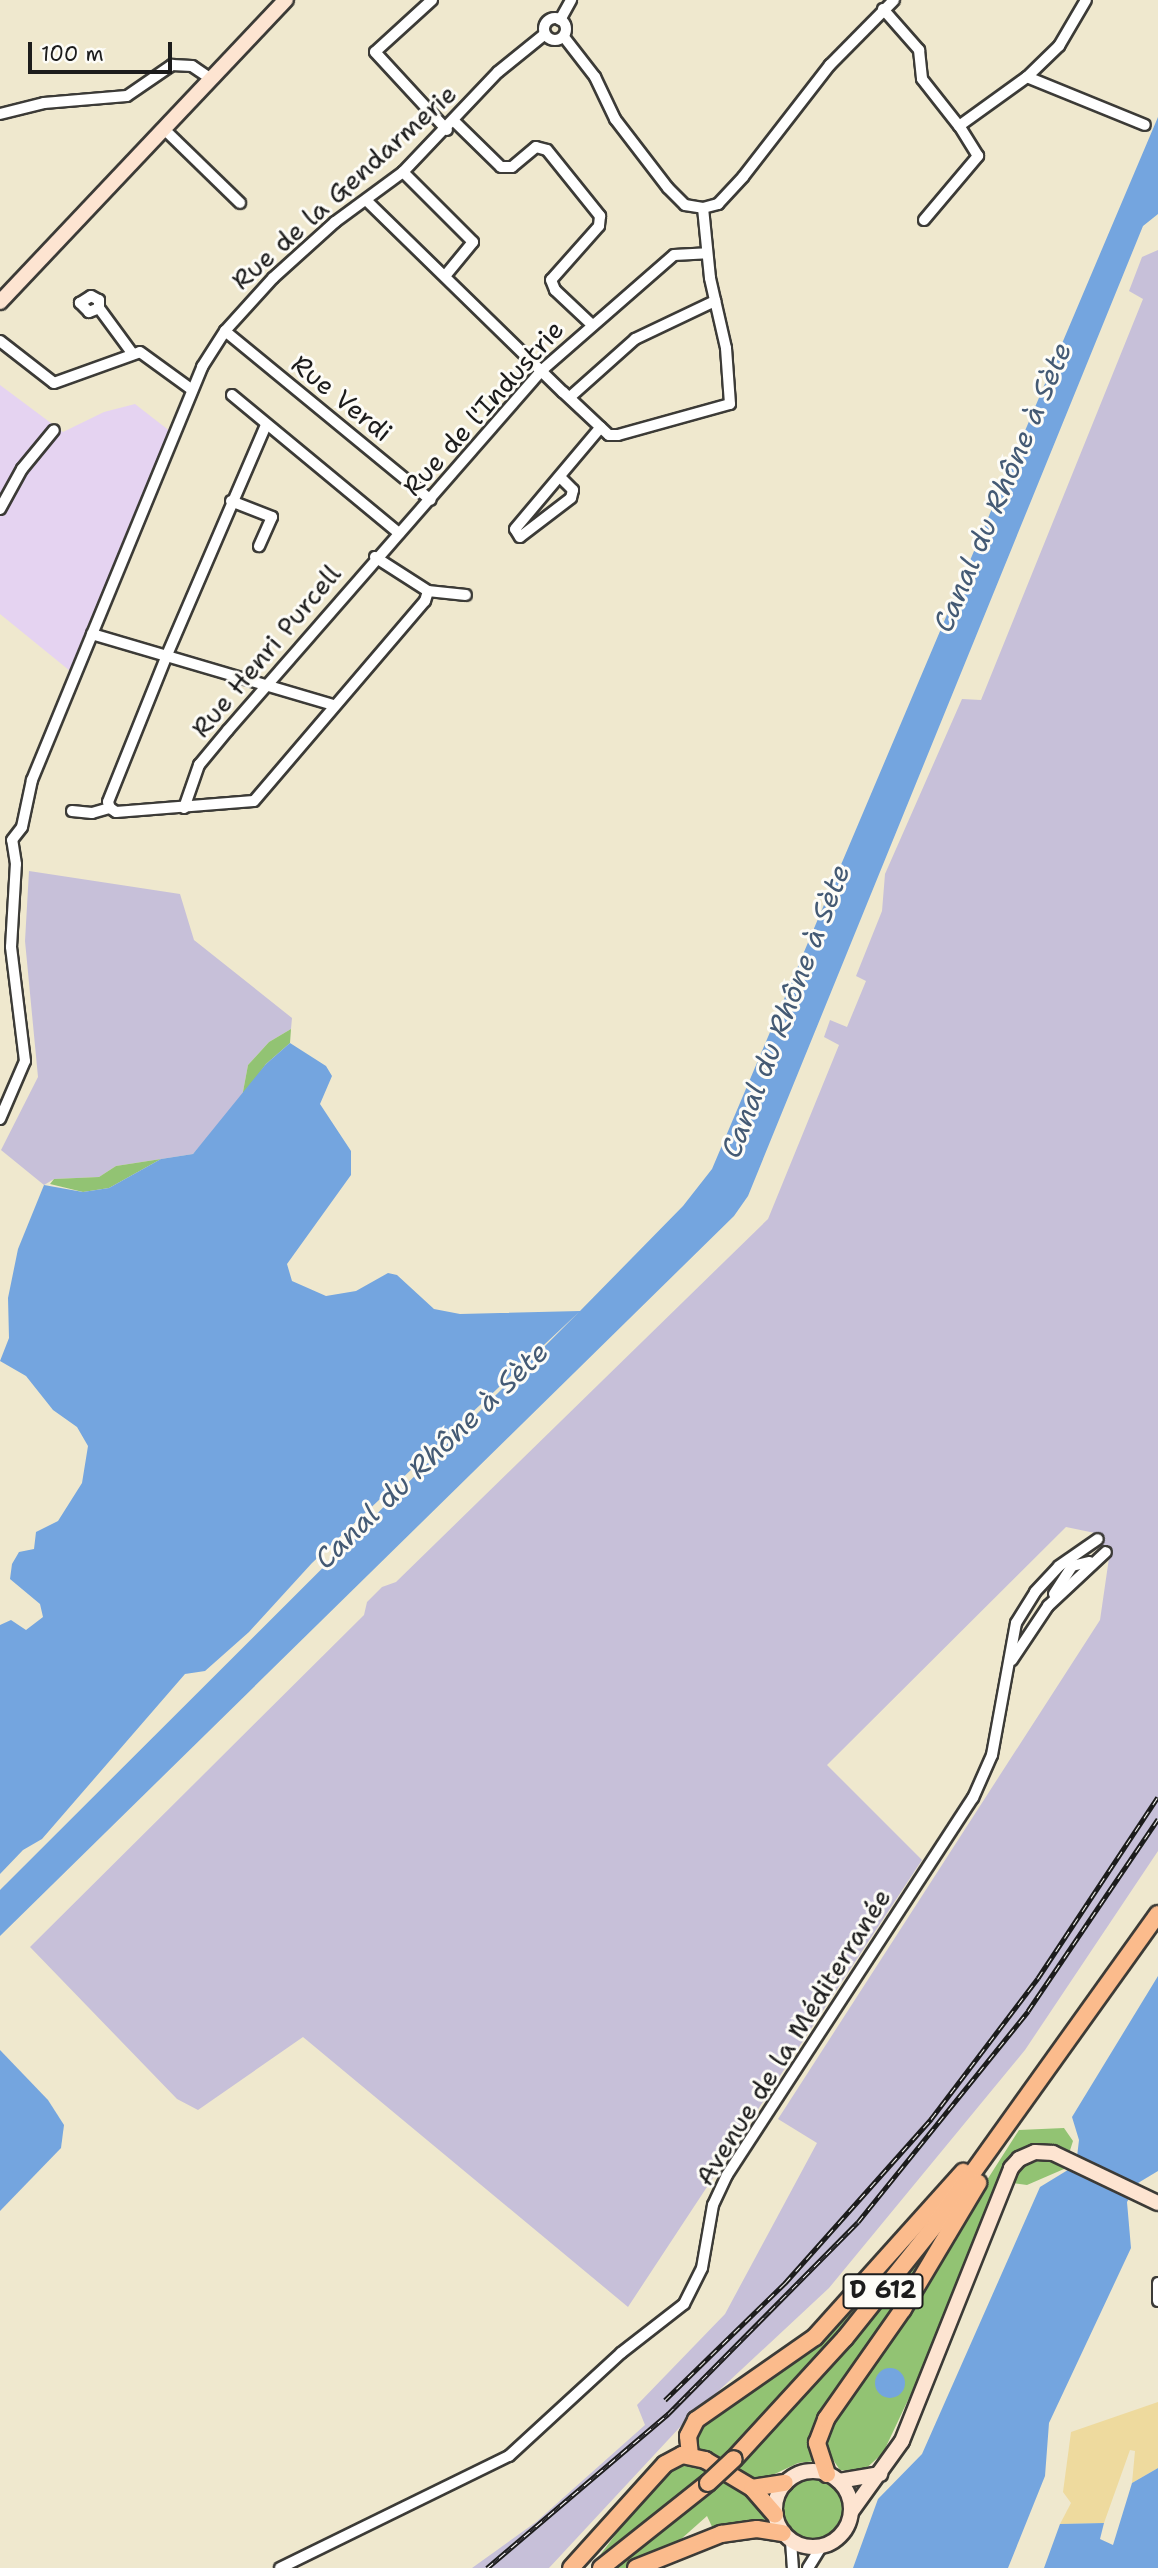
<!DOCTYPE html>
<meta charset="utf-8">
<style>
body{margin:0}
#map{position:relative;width:1158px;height:2568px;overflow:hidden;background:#efe8ce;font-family:"Shantell Sans",sans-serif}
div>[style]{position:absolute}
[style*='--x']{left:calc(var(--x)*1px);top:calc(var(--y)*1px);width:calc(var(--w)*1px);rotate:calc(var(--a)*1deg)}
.built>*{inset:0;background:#e5d3f1}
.industrial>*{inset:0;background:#c7c0d9}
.green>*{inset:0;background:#92c373}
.round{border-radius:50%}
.sand>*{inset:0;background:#eeda9e}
.water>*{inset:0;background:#74a5df}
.roads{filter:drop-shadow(2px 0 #3c3b37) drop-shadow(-2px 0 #3c3b37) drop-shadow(0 2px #3c3b37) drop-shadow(0 -2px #3c3b37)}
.street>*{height:10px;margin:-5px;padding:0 5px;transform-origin:5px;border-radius:5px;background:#fff}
.street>.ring{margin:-5px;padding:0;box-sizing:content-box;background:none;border:10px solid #fff;border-radius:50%}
.secondary>*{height:14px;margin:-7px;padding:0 7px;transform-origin:7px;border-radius:7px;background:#fde4d1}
.secondary>.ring{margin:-7px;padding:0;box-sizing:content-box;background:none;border:14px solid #fde4d1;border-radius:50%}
.primary>*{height:16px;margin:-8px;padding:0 8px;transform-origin:8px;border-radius:8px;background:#fbbb8c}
.rail>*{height:5px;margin-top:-2.5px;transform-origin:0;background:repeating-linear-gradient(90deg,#fdfcf7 0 8px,#1c1c1c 0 16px);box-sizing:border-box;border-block:2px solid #1c1c1c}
.bridges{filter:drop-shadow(2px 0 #3c3b37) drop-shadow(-2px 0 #3c3b37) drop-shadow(0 2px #3c3b37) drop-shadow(0 -2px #3c3b37)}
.primary-bridge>*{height:16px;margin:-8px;padding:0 8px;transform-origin:8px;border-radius:8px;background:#fbbb8c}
span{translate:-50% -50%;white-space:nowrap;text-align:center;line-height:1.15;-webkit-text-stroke:6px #fdfcf7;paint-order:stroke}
.shield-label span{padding:2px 5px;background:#fdfcf7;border:2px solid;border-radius:5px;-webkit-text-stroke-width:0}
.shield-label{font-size:24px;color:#1c1c1c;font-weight:700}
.street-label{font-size:26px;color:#1c1c1c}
.water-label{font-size:28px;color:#445a74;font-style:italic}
.scale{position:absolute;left:28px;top:42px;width:144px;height:32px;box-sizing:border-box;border:4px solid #1c1c1c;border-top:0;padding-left:9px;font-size:21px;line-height:24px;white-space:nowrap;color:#1c1c1c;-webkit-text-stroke:5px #fdfcf7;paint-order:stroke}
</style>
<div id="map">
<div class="built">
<i style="clip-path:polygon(0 385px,63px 432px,104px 412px,135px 404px,171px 432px,75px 675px,0 614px)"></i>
</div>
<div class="industrial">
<i style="clip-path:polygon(1158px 250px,1158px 1851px,1025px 2050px,829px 2288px,681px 2426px,549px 2568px,472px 2568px,536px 2522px,645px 2425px,637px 2405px,725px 2314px,817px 2143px,778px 2119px,1100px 1620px,1109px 1558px,1095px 1533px,1066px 1527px,827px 1765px,922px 1860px,628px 2307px,303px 2037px,198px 2110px,177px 2099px,30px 1947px,364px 1615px,367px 1602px,382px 1587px,396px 1582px,768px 1219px,839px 1045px,824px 1037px,830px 1020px,847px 1027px,866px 981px,856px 976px,882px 911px,885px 874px,962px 699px,981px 700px,1143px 299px,1129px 291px,1142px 257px)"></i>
<i style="clip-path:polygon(29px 871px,180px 894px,194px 940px,292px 1018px,291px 1029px,269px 1042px,248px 1065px,242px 1097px,193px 1154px,116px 1166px,99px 1177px,54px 1179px,44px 1185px,1px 1150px,38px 1077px,25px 941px)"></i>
</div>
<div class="green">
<i style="clip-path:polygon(291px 1029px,290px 1043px,266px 1064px,242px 1097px,248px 1065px,269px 1042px)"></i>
<i style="clip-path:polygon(161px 1159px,109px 1188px,83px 1192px,50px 1184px,54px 1179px,99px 1177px,116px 1166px)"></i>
<i style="clip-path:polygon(1064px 2128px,1073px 2141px,1064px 2169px,1027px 2185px,1012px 2183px,1023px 2166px,1042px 2160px,1056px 2162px,1061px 2150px,1027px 2148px,883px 2453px,862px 2472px,840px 2470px,827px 2451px,830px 2427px,889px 2347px,987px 2180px,1019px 2130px)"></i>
<i style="clip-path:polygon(943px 2206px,812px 2366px,729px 2452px,741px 2462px,780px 2422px,939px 2234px,943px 2237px,816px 2426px,816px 2461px,798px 2463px,762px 2480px,750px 2478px,697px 2450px,695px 2431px,701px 2424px,810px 2348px)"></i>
<i style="clip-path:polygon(681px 2462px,704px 2467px,750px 2496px,762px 2505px,769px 2525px,714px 2531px,707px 2516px,680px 2540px,626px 2568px,614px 2568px,718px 2483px,705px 2475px,600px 2555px,664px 2471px)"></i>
<i class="round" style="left:781px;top:2478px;width:62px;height:62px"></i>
</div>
<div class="sand">
<i style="clip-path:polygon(1158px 2402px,1158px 2468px,1132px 2483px,1135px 2451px,1130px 2450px,1104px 2523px,1060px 2524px,1071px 2503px,1063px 2492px,1071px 2432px)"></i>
</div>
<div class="water">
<i style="clip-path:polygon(1158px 117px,1158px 214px,1143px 226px,748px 1196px,734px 1216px,0 1936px,0 1890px,579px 1312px,312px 1563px,249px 1632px,205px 1671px,185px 1674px,42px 1839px,23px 1850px,0 1874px,0 1625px,11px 1620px,26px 1630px,43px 1617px,40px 1604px,10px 1579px,12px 1564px,19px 1552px,34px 1549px,36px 1532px,58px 1521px,82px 1483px,88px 1446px,77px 1427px,53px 1410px,26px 1376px,0 1361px,9px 1338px,8px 1298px,18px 1249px,44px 1185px,83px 1192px,109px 1188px,161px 1159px,193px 1154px,266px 1064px,290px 1043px,326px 1066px,332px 1076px,320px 1104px,351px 1151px,351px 1175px,287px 1264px,292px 1281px,326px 1296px,356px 1291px,388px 1273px,397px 1275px,434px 1309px,460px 1314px,580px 1311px,683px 1206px,712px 1169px)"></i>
<i style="clip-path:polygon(1158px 1976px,1158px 2171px,1138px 2183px,1127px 2202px,1131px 2248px,1049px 2423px,1045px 2476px,1008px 2568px,853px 2568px,878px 2499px,922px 2454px,1040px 2187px,1076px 2165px,1079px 2140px,1072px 2117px)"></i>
<i style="clip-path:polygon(0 2050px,48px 2100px,64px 2125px,61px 2148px,0 2211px)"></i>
<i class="round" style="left:875px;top:2368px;width:30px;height:30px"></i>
<i style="clip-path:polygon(1158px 2468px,1158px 2568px,1044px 2568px,1060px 2524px,1104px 2523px,1100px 2539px,1113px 2545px,1132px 2483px)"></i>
</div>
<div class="roads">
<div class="street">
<i style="--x:432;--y:0;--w:77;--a:137.6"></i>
<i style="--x:375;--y:52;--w:106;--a:47.3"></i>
<i style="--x:883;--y:9;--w:55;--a:48.7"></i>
<i style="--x:919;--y:50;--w:29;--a:84"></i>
<i style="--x:922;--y:79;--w:60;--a:51.8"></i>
<i style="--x:959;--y:126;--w:84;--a:-35.8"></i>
<i style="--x:1027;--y:77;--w:45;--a:-44.1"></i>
<i style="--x:1059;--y:46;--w:53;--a:-59.6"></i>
<i class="ring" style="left:544px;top:18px;width:12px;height:12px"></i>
<i style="--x:560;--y:20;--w:23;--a:-61"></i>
<i style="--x:564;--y:37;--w:51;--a:52.2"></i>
<i style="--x:595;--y:77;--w:47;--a:64.5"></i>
<i style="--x:615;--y:119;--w:87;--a:52.5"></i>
<i style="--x:668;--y:188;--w:24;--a:45"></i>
<i style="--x:685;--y:205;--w:18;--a:9"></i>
<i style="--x:703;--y:208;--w:16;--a:-15"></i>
<i style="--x:718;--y:204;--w:37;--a:-47"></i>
<i style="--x:743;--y:177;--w:142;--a:-52.2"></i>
<i style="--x:830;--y:65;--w:91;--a:-45.4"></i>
<i style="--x:1027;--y:77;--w:127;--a:22.1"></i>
<i style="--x:0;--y:114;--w:45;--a:-14"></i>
<i style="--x:44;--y:103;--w:83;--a:-4.8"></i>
<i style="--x:127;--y:96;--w:55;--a:-34.6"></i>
<i style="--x:172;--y:65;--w:20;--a:3"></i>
<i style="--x:192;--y:66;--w:22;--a:34"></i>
<i style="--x:455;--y:122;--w:64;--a:44.4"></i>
<i style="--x:501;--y:167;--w:11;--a:0"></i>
<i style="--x:512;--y:167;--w:31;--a:-40"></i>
<i style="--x:536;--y:147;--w:11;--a:15"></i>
<i style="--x:547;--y:150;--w:85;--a:51.2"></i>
<i style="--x:600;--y:216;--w:10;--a:96"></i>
<i style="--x:599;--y:226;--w:72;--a:131.6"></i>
<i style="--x:551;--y:280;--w:11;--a:68"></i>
<i style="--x:555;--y:290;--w:48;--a:43.3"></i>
<i style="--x:164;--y:129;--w:106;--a:44.2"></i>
<i style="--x:403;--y:172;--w:99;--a:45"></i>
<i style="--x:473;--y:242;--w:44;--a:129.5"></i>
<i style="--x:367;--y:201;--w:274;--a:44.3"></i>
<i style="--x:563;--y:392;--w:63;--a:43.1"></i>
<i style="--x:609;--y:435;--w:9;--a:0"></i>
<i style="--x:618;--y:435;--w:116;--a:-15.5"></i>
<i style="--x:730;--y:404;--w:56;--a:-94.1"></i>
<i style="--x:726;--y:348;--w:72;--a:-102.9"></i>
<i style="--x:710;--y:278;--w:70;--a:-95.7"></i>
<i style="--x:924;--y:220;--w:84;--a:-49.8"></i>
<i style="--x:978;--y:156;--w:36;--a:-122"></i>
<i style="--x:99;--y:308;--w:11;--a:158"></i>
<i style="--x:89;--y:312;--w:13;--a:-135"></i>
<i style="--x:80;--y:303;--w:13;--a:-32"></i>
<i style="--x:91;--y:296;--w:9;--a:27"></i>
<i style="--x:99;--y:300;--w:8;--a:90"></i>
<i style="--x:99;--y:308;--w:56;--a:53.7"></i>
<i style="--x:225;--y:331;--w:266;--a:39.4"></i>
<i style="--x:0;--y:341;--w:68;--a:37.9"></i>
<i style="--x:54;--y:383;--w:91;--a:-19.8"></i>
<i style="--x:140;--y:352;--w:63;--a:36"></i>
<i style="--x:232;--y:395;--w:217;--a:39.6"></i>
<i style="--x:570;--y:397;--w:87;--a:-41.7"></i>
<i style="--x:635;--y:339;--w:89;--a:-25.4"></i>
<i style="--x:266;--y:425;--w:250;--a:113.3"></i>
<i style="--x:167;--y:655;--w:158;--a:111.9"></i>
<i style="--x:108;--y:802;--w:6;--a:72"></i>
<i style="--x:110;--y:808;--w:7;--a:34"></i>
<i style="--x:116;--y:812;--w:138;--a:-4.6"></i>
<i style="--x:254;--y:801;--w:263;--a:-49.5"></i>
<i style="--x:425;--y:601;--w:10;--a:-73"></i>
<i style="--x:428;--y:591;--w:63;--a:-147.3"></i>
<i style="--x:561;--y:478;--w:17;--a:45"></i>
<i style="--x:573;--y:490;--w:8;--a:104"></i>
<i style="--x:571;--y:498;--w:64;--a:142.6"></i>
<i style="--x:520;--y:537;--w:9;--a:-122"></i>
<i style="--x:515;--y:529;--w:133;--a:-49.9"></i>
<i style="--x:231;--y:501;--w:44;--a:21.3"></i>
<i style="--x:272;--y:517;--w:32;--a:114"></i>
<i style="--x:0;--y:509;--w:46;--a:-61.2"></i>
<i style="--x:22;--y:469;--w:50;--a:-50.6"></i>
<i style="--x:428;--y:591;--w:38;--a:6"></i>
<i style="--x:92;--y:634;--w:251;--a:16.4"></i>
<i style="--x:184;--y:808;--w:46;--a:-70.8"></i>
<i style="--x:199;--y:765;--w:45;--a:-50.4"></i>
<i style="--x:228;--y:730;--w:476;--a:-48.9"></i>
<i style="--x:541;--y:371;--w:176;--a:-41.1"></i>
<i style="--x:674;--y:255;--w:33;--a:-3"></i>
<i style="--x:72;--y:811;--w:20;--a:6"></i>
<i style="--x:92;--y:813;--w:19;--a:-16"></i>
<i style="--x:0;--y:1119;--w:63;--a:-66.7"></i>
<i style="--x:25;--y:1061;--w:115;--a:-97"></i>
<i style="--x:11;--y:947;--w:83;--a:-86.6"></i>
<i style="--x:16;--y:864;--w:24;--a:-99"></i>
<i style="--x:12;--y:840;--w:16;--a:-52"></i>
<i style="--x:22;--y:827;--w:48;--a:-78"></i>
<i style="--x:32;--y:780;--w:447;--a:-67.6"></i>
<i style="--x:202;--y:367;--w:43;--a:-57.4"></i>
<i style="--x:225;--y:331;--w:72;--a:-47.8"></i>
<i style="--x:273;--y:278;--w:84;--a:-42.1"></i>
<i style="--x:335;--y:222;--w:84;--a:-36.3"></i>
<i style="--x:403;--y:172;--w:138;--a:-46.5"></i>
<i style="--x:498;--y:72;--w:60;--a:-39"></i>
<i style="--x:1054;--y:1594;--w:33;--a:-57"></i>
<i style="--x:1072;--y:1566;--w:18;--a:-13"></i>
<i style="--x:1012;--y:1660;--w:65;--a:-56.3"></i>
<i style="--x:1048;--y:1606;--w:79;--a:-43"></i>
<i style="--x:1158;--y:2283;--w:18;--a:90"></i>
<i style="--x:791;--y:2541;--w:27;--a:86"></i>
<i style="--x:280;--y:2568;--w:255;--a:-26.1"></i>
<i style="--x:509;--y:2456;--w:152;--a:-42.6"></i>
<i style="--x:621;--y:2353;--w:80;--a:-37.9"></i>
<i style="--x:684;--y:2304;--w:40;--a:-63.4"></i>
<i style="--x:702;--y:2268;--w:64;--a:-80.1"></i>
<i style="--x:713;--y:2205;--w:33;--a:-65"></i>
<i style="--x:727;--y:2175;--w:450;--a:-56.9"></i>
<i style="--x:973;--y:1798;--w:47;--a:-66.2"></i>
<i style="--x:992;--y:1755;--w:134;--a:-79.7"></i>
<i style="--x:1016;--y:1623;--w:36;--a:-58"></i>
<i style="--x:1035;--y:1592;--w:35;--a:-47"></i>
<i style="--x:1059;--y:1566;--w:47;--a:-34.7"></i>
<i style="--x:808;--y:2568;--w:26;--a:-58"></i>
</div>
<div class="secondary">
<i style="--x:0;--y:302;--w:416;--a:-46.6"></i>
<i class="ring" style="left:775px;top:2471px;width:62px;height:62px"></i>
<i style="--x:839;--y:2481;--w:42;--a:-9.7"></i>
<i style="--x:851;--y:2512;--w:87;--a:-54.3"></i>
<i style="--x:902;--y:2441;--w:294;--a:-68.2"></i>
<i style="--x:1011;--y:2168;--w:12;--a:-48"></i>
<i style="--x:1019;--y:2159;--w:17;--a:-24"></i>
<i style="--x:1035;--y:2152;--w:18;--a:3"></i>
<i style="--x:1053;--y:2153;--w:116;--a:25.5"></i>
</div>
<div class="primary">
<i style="--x:690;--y:2455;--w:19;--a:-96"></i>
<i style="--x:688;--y:2436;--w:18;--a:-63"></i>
<i style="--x:696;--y:2420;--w:145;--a:-34.9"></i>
<i style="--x:815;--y:2337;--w:222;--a:-48.1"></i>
<i style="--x:734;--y:2459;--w:164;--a:-47.5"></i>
<i style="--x:845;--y:2338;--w:146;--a:-51.4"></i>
<i style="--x:936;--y:2224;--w:381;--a:-54.4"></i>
<i style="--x:827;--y:2474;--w:33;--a:-108"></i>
<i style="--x:817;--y:2443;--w:26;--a:-69"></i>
<i style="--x:826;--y:2419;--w:134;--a:-55"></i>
<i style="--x:903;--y:2309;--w:147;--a:-59.2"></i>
<i style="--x:752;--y:2488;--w:33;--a:-9"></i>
<i style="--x:571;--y:2568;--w:140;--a:-47.9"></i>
<i style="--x:665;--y:2464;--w:19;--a:-28"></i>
<i style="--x:682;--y:2455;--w:24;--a:12"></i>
<i style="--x:705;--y:2460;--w:55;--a:30.8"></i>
<i style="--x:752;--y:2488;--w:35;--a:49"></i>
<i style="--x:601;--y:2568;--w:137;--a:-38.5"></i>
<i style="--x:636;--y:2568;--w:92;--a:-21.8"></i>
<i style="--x:721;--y:2534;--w:36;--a:-8"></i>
<i style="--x:757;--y:2529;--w:26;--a:9"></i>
</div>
</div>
<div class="rail">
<i style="--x:665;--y:2400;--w:168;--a:-44.3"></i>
<i style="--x:785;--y:2283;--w:220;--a:-48.3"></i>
<i style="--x:931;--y:2119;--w:177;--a:-52.8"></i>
<i style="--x:1038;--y:1978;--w:217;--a:-56.5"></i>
<i style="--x:487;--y:2568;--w:238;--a:-40.4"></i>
<i style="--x:668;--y:2414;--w:270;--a:-45.3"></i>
<i style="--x:858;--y:2222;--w:271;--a:-51.1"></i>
<i style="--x:1028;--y:2011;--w:232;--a:-55.9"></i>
</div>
<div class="bridges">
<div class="primary-bridge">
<i style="--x:708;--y:2483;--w:35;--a:-43"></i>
</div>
</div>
<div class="shield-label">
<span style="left:883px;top:2291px">D 612</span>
</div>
<div class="street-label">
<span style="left:344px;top:187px;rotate:-42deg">Rue de la Gendarmerie</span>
<span style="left:342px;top:398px;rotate:39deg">Rue Verdi</span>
<span style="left:483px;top:408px;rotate:-48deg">Rue de l'Industrie</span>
<span style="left:266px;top:651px;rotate:-50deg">Rue Henri Purcell</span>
<span style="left:793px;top:2037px;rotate:-58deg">Avenue de la Méditerranée</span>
</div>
<div class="water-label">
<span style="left:1002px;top:487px;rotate:-67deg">Canal du Rhône à Sète</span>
<span style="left:785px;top:1011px;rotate:-69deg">Canal du Rhône à Sète</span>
<span style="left:431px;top:1455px;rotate:-44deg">Canal du Rhône à Sète</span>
</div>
<div class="scale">100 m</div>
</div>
